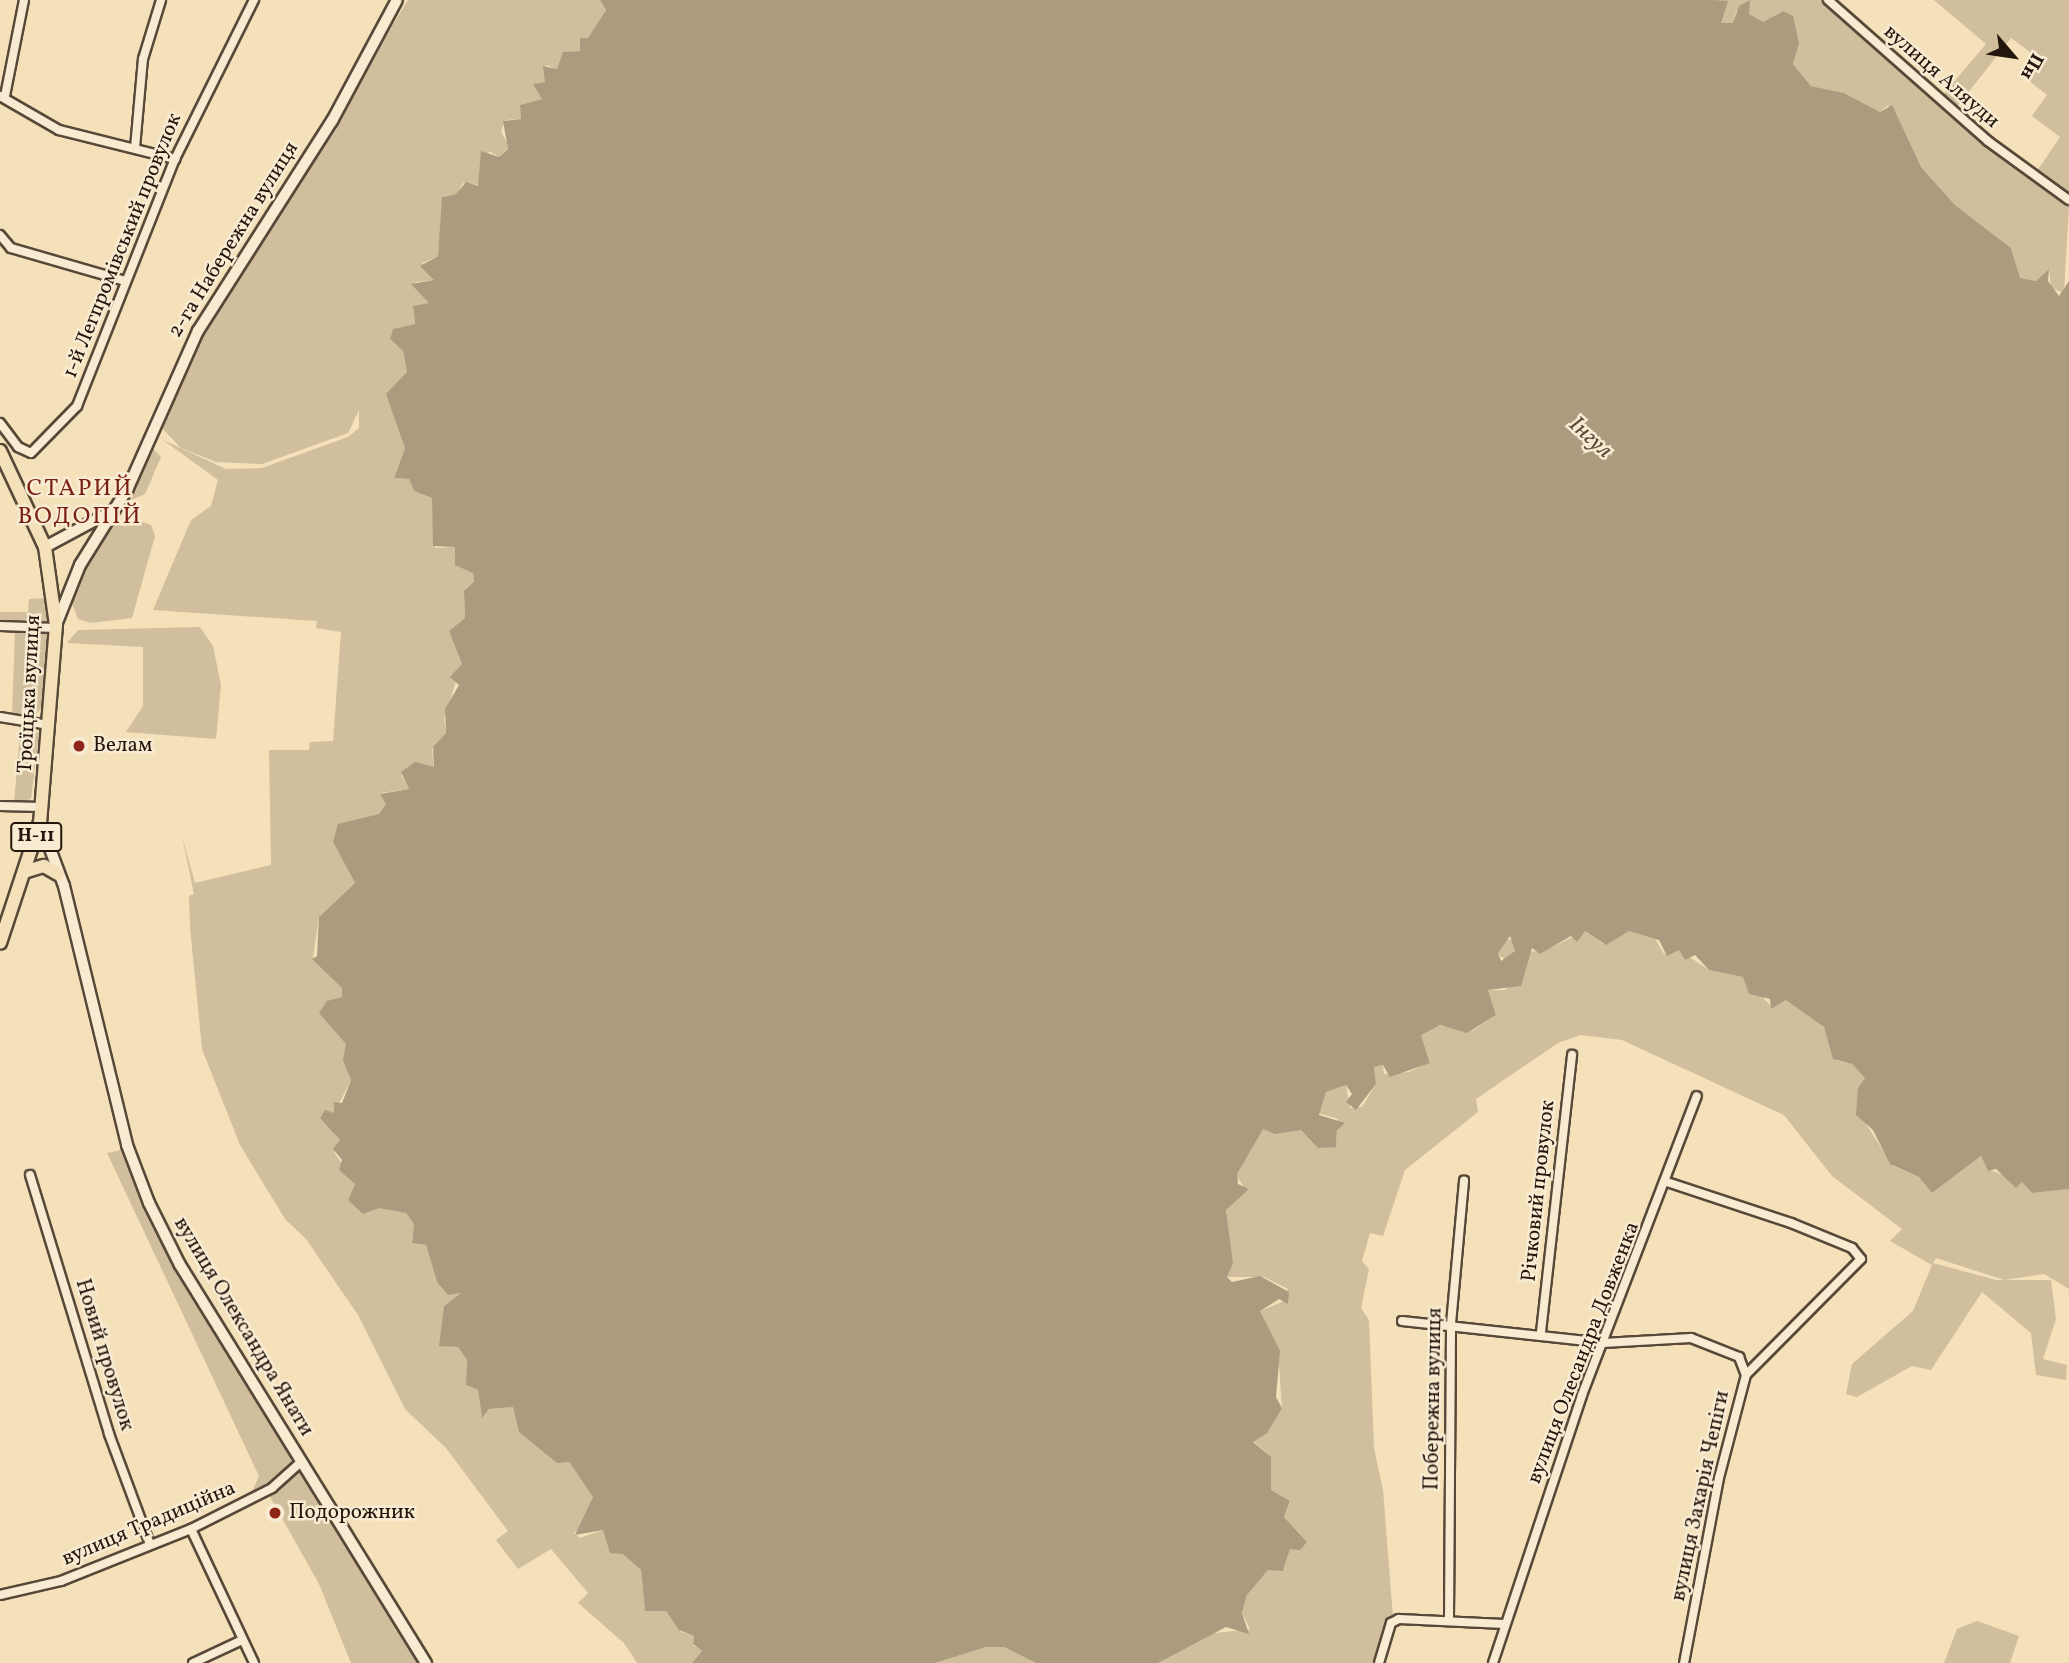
<!DOCTYPE html>
<meta charset="utf-8">
<style>
body{margin:0}
#map{position:relative;width:2069px;height:1663px;overflow:hidden;background:#f4e0b9;font-family:Vollkorn,serif}
div>[style]{position:absolute}
[style*='--x']{left:calc(var(--x)*1px);top:calc(var(--y)*1px);width:calc(var(--w)*1px);rotate:calc(var(--a)*1deg)}
.green>*{inset:0;background:#d0be9c}
.round{border-radius:50%}
.water>*{inset:0;background:#ad9b7f}
.roads{filter:drop-shadow(2px 0 #574838) drop-shadow(-2px 0 #574838) drop-shadow(0 2px #574838) drop-shadow(0 -2px #574838)}
.street>*{height:8px;margin:-4px;padding:0 4px;transform-origin:4px;border-radius:4px;background:#f8ebd2}
.secondary>*{height:10px;margin:-5px;padding:0 5px;transform-origin:5px;border-radius:5px;background:#f8ebd2}
.primary>*{height:12px;margin:-6px;padding:0 6px;transform-origin:6px;border-radius:6px;background:#f4e0b9}
.dots>*{width:19px;height:19px;translate:-50% -50%;box-sizing:border-box;border:4px solid #f8ebd2;border-radius:50%}
span{translate:-50% -50%;white-space:nowrap;text-align:center;line-height:1.15;-webkit-text-stroke:5px #f8ebd2;paint-order:stroke}
.shield-label span{padding:2px 5px;background:#f8ebd2;border:2px solid;border-radius:5px;-webkit-text-stroke-width:0}
.shield-label{font-size:19px;color:#23160d;font-weight:700}
.street-label{font-size:21px;color:#23160d}
.poi-label{font-size:21px;color:#23160d}
.left{translate:0 -50%;text-align:left}
.water-label{font-size:23px;color:#5a4b3b;font-style:italic}
.quarter-label{font-size:24px;color:#7a1f14;letter-spacing:2px}
.north{position:absolute;left:1978px;top:21px;width:70px;height:70px;-webkit-text-stroke:5px #f8ebd2;paint-order:stroke;rotate:119deg;font-size:19px;font-weight:700;line-height:28px;text-align:center;color:#23160d}
.north::after{content:'';display:block;margin:auto;width:24px;height:32px;background:#23160d;clip-path:polygon(50% 0,100% 100%,50% 72%,0 100%)}
</style>
<div id="map">
<div class="green">
<i style="clip-path:polygon(408px 0,600px 0,606px 10px,580px 51px,563px 52px,557px 69px,546px 65px,545px 82px,537px 83px,542px 99px,520px 105px,521px 119px,505px 120px,501px 131px,509px 147px,499px 157px,489px 151px,478px 185px,463px 183px,457px 194px,444px 196px,438px 256px,422px 263px,435px 280px,415px 282px,429px 303px,413px 309px,415px 324px,393px 329px,390px 339px,403px 351px,407px 372px,389px 393px,405px 448px,394px 478px,409px 479px,414px 491px,432px 498px,435px 548px,455px 547px,455px 563px,473px 573px,474px 583px,464px 593px,465px 618px,449px 631px,462px 663px,444px 719px,446px 733px,432px 749px,434px 767px,407px 769px,401px 775px,409px 789px,381px 793px,386px 804px,379px 814px,342px 825px,333px 842px,355px 883px,319px 917px,313px 957px,342px 987px,342px 997px,320px 1012px,346px 1044px,351px 1080px,334px 1113px,320px 1116px,340px 1140px,334px 1152px,355px 1184px,348px 1200px,406px 1213px,414px 1224px,412px 1243px,426px 1245px,437px 1282px,448px 1294px,461px 1293px,444px 1306px,440px 1345px,458px 1347px,467px 1360px,466px 1385px,478px 1390px,482px 1417px,489px 1409px,513px 1407px,519px 1432px,569px 1462px,593px 1497px,585px 1525px,574px 1533px,580px 1538px,603px 1530px,641px 1570px,645px 1610px,666px 1611px,681px 1632px,694px 1636px,693px 1645px,702px 1651px,692px 1663px,637px 1663px,624px 1643px,578px 1603px,588px 1593px,551px 1549px,518px 1569px,496px 1540px,508px 1531px,446px 1448px,405px 1409px,358px 1315px,306px 1239px,285px 1219px,240px 1145px,202px 1049px,190px 927px,189px 896px,194px 894px,182px 836px,195px 883px,271px 865px,269px 750px,309px 750px,310px 742px,333px 741px,341px 632px,316px 628px,317px 621px,153px 610px,191px 520px,211px 506px,218px 480px,163px 440px,226px 469px,262px 468px,348px 437px,359px 428px,359px 410px,348px 433px,262px 464px,216px 462px,181px 448px,161px 427px,202px 335px)"></i>
<i style="clip-path:polygon(1713px 0,1823px 0,1986px 144px,2069px 205px,2064px 293px,2051px 288px,2049px 269px,2036px 281px,2020px 279px,2011px 248px,1955px 205px,1921px 167px,1888px 105px,1880px 112px,1844px 93px,1811px 86px,1793px 64px,1797px 35px,1783px 11px,1763px 22px,1736px 11px,1734px 23px,1721px 23px,1721px 3px)"></i>
<i style="clip-path:polygon(1934px 0,2069px 0,2069px 196px,2035px 174px,2060px 137px,2032px 116px,2047px 95px,2028px 80px,2042px 61px,2011px 38px,1956px 108px,1942px 96px,1986px 44px)"></i>
<i style="clip-path:polygon(151px 447px,161px 457px,145px 494px,131px 500px)"></i>
<i style="clip-path:polygon(136px 520px,151px 525px,155px 536px,132px 618px,90px 623px,78px 619px,70px 598px,83px 567px,113px 522px)"></i>
<i style="clip-path:polygon(47px 598px,48px 627px,0 624px,0 612px,28px 612px,29px 599px)"></i>
<i style="clip-path:polygon(200px 627px,213px 646px,221px 685px,216px 739px,126px 732px,143px 706px,143px 647px,67px 643px,78px 630px)"></i>
<i style="clip-path:polygon(15px 630px,48px 631px,42px 707px,33px 718px,12px 715px)"></i>
<i style="clip-path:polygon(21px 725px,39px 733px,31px 799px,14px 803px)"></i>
<i style="clip-path:polygon(1585px 931px,1603px 944px,1629px 931px,1654px 937px,1664px 954px,1679px 950px,1709px 970px,1743px 977px,1771px 1006px,1786px 1000px,1801px 1008px,1826px 1029px,1835px 1060px,1852px 1064px,1865px 1078px,1857px 1110px,1893px 1166px,1919px 1177px,1932px 1193px,1981px 1156px,1987px 1169px,2022px 1182px,2032px 1193px,2069px 1189px,2069px 1289px,2044px 1274px,2004px 1280px,1936px 1258px,1933px 1263px,1996px 1280px,2051px 1280px,2056px 1319px,2043px 1359px,2067px 1365px,2066px 1380px,2036px 1375px,2031px 1333px,1982px 1292px,1931px 1370px,1912px 1366px,1857px 1397px,1846px 1394px,1852px 1364px,1913px 1311px,1932px 1265px,1890px 1241px,1902px 1229px,1832px 1176px,1784px 1115px,1622px 1040px,1581px 1035px,1558px 1043px,1476px 1099px,1478px 1112px,1405px 1170px,1383px 1236px,1370px 1233px,1362px 1261px,1369px 1269px,1361px 1308px,1369px 1320px,1374px 1448px,1383px 1490px,1393px 1617px,1376px 1663px,1158px 1663px,1207px 1634px,1250px 1629px,1242px 1613px,1247px 1595px,1268px 1570px,1284px 1569px,1290px 1549px,1307px 1542px,1284px 1517px,1290px 1503px,1271px 1490px,1268px 1454px,1253px 1441px,1282px 1408px,1278px 1350px,1260px 1311px,1282px 1302px,1288px 1289px,1264px 1277px,1227px 1277px,1232px 1261px,1226px 1210px,1243px 1185px,1236px 1176px,1256px 1137px,1263px 1129px,1301px 1130px,1315px 1143px,1336px 1147px,1338px 1119px,1318px 1113px,1326px 1092px,1346px 1085px,1350px 1108px,1362px 1107px,1376px 1084px,1374px 1067px,1383px 1065px,1384px 1074px,1409px 1072px,1430px 1062px,1421px 1035px,1435px 1025px,1472px 1031px,1496px 1015px,1488px 990px,1504px 990px,1518px 981px,1527px 951px,1542px 952px)"></i>
<i class="round" style="left:1497px;top:939px;width:20px;height:20px"></i>
<i style="clip-path:polygon(121px 1150px,175px 1268px,292px 1456px,291px 1467px,271px 1486px,251px 1494px,259px 1476px,107px 1153px)"></i>
<i style="clip-path:polygon(296px 1471px,303px 1473px,421px 1663px,351px 1663px,319px 1584px,269px 1495px)"></i>
<i style="clip-path:polygon(1977px 1621px,2019px 1636px,2010px 1663px,1944px 1663px,1957px 1629px)"></i>
<i style="clip-path:polygon(986px 1647px,1004px 1647px,1036px 1663px,935px 1663px)"></i>
</div>
<div class="water">
<i style="clip-path:polygon(evenodd,600px 0,1713px 0,1728px 1px,1721px 23px,1733px 23px,1739px 6px,1750px 0,1749px 14px,1763px 22px,1783px 11px,1793px 16px,1799px 43px,1793px 64px,1811px 86px,1844px 93px,1880px 112px,1892px 105px,1921px 167px,1955px 205px,2011px 248px,2020px 278px,2036px 281px,2049px 269px,2048px 281px,2059px 296px,2069px 281px,2069px 1189px,2032px 1193px,2022px 1182px,2016px 1188px,1996px 1169px,1988px 1171px,1981px 1156px,1932px 1193px,1919px 1177px,1890px 1164px,1873px 1130px,1856px 1115px,1858px 1088px,1865px 1078px,1852px 1064px,1833px 1059px,1824px 1027px,1786px 1000px,1771px 1009px,1770px 999px,1749px 994px,1743px 977px,1709px 970px,1695px 955px,1685px 960px,1679px 950px,1667px 956px,1659px 940px,1629px 931px,1606px 945px,1585px 931px,1577px 942px,1571px 936px,1540px 954px,1532px 948px,1521px 986px,1488px 990px,1496px 1015px,1467px 1033px,1440px 1025px,1421px 1035px,1430px 1063px,1390px 1077px,1383px 1065px,1374px 1067px,1376px 1084px,1356px 1110px,1346px 1102px,1352px 1094px,1346px 1085px,1326px 1092px,1319px 1115px,1345px 1123px,1337px 1130px,1336px 1147px,1318px 1148px,1301px 1130px,1275px 1134px,1263px 1129px,1237px 1174px,1238px 1184px,1249px 1189px,1226px 1210px,1233px 1263px,1227px 1277px,1232px 1282px,1260px 1276px,1289px 1292px,1288px 1304px,1279px 1299px,1260px 1311px,1280px 1351px,1276px 1397px,1282px 1408px,1267px 1433px,1253px 1442px,1271px 1457px,1271px 1490px,1290px 1501px,1284px 1517px,1307px 1542px,1300px 1550px,1290px 1549px,1283px 1571px,1268px 1570px,1247px 1595px,1242px 1613px,1249px 1634px,1226px 1627px,1158px 1663px,1036px 1663px,1004px 1647px,986px 1647px,935px 1663px,692px 1663px,702px 1651px,693px 1644px,694px 1636px,679px 1630px,666px 1611px,645px 1611px,641px 1570px,623px 1554px,610px 1553px,603px 1530px,575px 1535px,593px 1497px,569px 1462px,557px 1463px,519px 1432px,513px 1407px,489px 1409px,482px 1418px,478px 1390px,466px 1385px,467px 1360px,458px 1347px,439px 1346px,444px 1306px,461px 1293px,448px 1295px,437px 1282px,426px 1245px,412px 1243px,414px 1224px,406px 1213px,379px 1208px,363px 1214px,348px 1200px,355px 1184px,339px 1170px,342px 1160px,333px 1149px,340px 1140px,320px 1118px,325px 1110px,334px 1113px,334px 1102px,342px 1103px,351px 1080px,343px 1060px,346px 1044px,319px 1013px,327px 1001px,342px 997px,342px 988px,312px 959px,317px 956px,319px 917px,355px 883px,333px 842px,338px 824px,379px 814px,386px 804px,380px 794px,409px 789px,401px 772px,415px 762px,434px 767px,433px 747px,446px 733px,445px 709px,459px 685px,450px 677px,462px 664px,449px 631px,465px 618px,464px 591px,474px 582px,473px 573px,455px 565px,455px 547px,433px 546px,432px 498px,414px 491px,409px 479px,394px 478px,405px 448px,386px 394px,407px 372px,403px 351px,390px 339px,393px 329px,415px 324px,413px 306px,429px 303px,411px 284px,434px 280px,420px 266px,438px 256px,442px 197px,456px 194px,466px 182px,478px 186px,481px 151px,499px 157px,508px 149px,503px 121px,521px 119px,520px 105px,542px 99px,533px 84px,545px 82px,543px 66px,557px 69px,563px 52px,580px 51px,580px 38px,588px 38px,606px 10px,600px 0,1510px 936px,1515px 951px,1501px 961px,1498px 953px,1510px 936px)"></i>
</div>
<div class="roads">
<div class="street">
<i style="--x:1828;--y:0;--w:213;--a:41.4"></i>
<i style="--x:1988;--y:141;--w:100;--a:36.1"></i>
<i style="--x:0;--y:96;--w:68;--a:30"></i>
<i style="--x:59;--y:130;--w:120;--a:14"></i>
<i style="--x:5;--y:96;--w:98;--a:-78.8"></i>
<i style="--x:135;--y:148;--w:89;--a:-84.9"></i>
<i style="--x:143;--y:59;--w:62;--a:-73"></i>
<i style="--x:0;--y:235;--w:17;--a:50"></i>
<i style="--x:11;--y:248;--w:119;--a:16.1"></i>
<i style="--x:0;--y:423;--w:30;--a:53"></i>
<i style="--x:18;--y:447;--w:14;--a:25"></i>
<i style="--x:31;--y:453;--w:66;--a:-45.6"></i>
<i style="--x:77;--y:406;--w:266;--a:-68.4"></i>
<i style="--x:175;--y:159;--w:178;--a:-63.6"></i>
<i style="--x:0;--y:626;--w:56;--a:2"></i>
<i style="--x:0;--y:717;--w:50;--a:9.3"></i>
<i style="--x:0;--y:806;--w:42;--a:1.4"></i>
<i style="--x:30;--y:1175;--w:271;--a:73"></i>
<i style="--x:109;--y:1434;--w:117;--a:69.6"></i>
<i style="--x:1667;--y:1182;--w:131;--a:18.3"></i>
<i style="--x:1791;--y:1223;--w:66;--a:22.3"></i>
<i style="--x:1852;--y:1248;--w:14;--a:51"></i>
<i style="--x:1861;--y:1259;--w:163;--a:134.8"></i>
<i style="--x:1746;--y:1375;--w:106;--a:104.7"></i>
<i style="--x:1719;--y:1478;--w:188;--a:100.7"></i>
<i style="--x:1402;--y:1321;--w:202;--a:6.2"></i>
<i style="--x:1603;--y:1343;--w:88;--a:-3.3"></i>
<i style="--x:1691;--y:1338;--w:52;--a:21.6"></i>
<i style="--x:1739;--y:1357;--w:19;--a:69"></i>
<i style="--x:1541;--y:1332;--w:279;--a:-83.6"></i>
<i style="--x:191;--y:1529;--w:148;--a:64.8"></i>
<i style="--x:0;--y:1595;--w:63;--a:-12.9"></i>
<i style="--x:61;--y:1581;--w:140;--a:-21.8"></i>
<i style="--x:191;--y:1529;--w:91;--a:-26.8"></i>
<i style="--x:272;--y:1488;--w:39;--a:-42"></i>
<i style="--x:1449;--y:1617;--w:293;--a:-89.6"></i>
<i style="--x:1451;--y:1324;--w:144;--a:-84.8"></i>
<i style="--x:193;--y:1663;--w:54;--a:-25.1"></i>
<i style="--x:1379;--y:1663;--w:42;--a:-73.3"></i>
<i style="--x:1391;--y:1623;--w:9;--a:-27"></i>
<i style="--x:1399;--y:1619;--w:105;--a:2.7"></i>
<i style="--x:1493;--y:1663;--w:282;--a:-71.6"></i>
<i style="--x:1582;--y:1395;--w:320;--a:-69"></i>
</div>
<div class="secondary">
<i style="--x:45;--y:547;--w:76;--a:-28.2"></i>
<i style="--x:56;--y:625;--w:65;--a:-68.2"></i>
<i style="--x:80;--y:565;--w:91;--a:-58.1"></i>
<i style="--x:128;--y:488;--w:172;--a:-66"></i>
<i style="--x:198;--y:331;--w:249;--a:-57.5"></i>
<i style="--x:332;--y:121;--w:137;--a:-61.8"></i>
<i style="--x:40;--y:822;--w:68;--a:69.4"></i>
<i style="--x:64;--y:886;--w:267;--a:76.3"></i>
<i style="--x:127;--y:1145;--w:62;--a:69.2"></i>
<i style="--x:149;--y:1203;--w:69;--a:63.4"></i>
<i style="--x:180;--y:1265;--w:468;--a:58.3"></i>
</div>
<div class="primary">
<i style="--x:0;--y:451;--w:106;--a:64.9"></i>
<i style="--x:45;--y:547;--w:79;--a:82"></i>
<i style="--x:56;--y:625;--w:198;--a:94.6"></i>
<i style="--x:40;--y:822;--w:127;--a:108.3"></i>
<i style="--x:24;--y:872;--w:21;--a:-17"></i>
<i style="--x:44;--y:866;--w:16;--a:30"></i>
</div>
</div>
<div class="dots">
<i style="left:79px;top:746px;background:#8f2418"></i>
<i style="left:275px;top:1513px;background:#8f2418"></i>
</div>
<div class="shield-label">
<span style="left:36px;top:837px">Н-11</span>
</div>
<div class="street-label">
<span style="left:1941px;top:77px;rotate:41deg">вулиця Аляуди</span>
<span style="left:234px;top:240px;rotate:-58deg">2-га Набережна вулиця</span>
<span style="left:123px;top:246px;rotate:-68deg">1-й Легпромівський провулок</span>
<span style="left:30px;top:694px;rotate:-87deg">Троїцька вулиця</span>
<span style="left:1539px;top:1191px;rotate:-84deg">Річковий провулок</span>
<span style="left:243px;top:1327px;rotate:59deg">вулиця Олександра Янати</span>
<span style="left:1584px;top:1353px;rotate:-69deg">вулиця Олесандра Довженка</span>
<span style="left:104px;top:1355px;rotate:73deg">Новий провулок</span>
<span style="left:1434px;top:1399px;rotate:-89deg">Побережна вулиця</span>
<span style="left:1701px;top:1496px;rotate:-78deg">вулиця Захарія Чепіги</span>
<span style="left:149px;top:1524px;rotate:-23deg">вулиця Традиційна</span>
</div>
<div class="poi-label">
<span class="left" style="left:93px;top:746px">Велам</span>
<span class="left" style="left:289px;top:1513px">Подорожник</span>
</div>
<div class="water-label">
<span style="left:1590px;top:438px;rotate:42deg">Інгул</span>
</div>
<div class="quarter-label">
<span style="left:80px;top:504px">СТАРИЙ<br>ВОДОПІЙ</span>
</div>
<div class="north">Пн</div>
</div>
